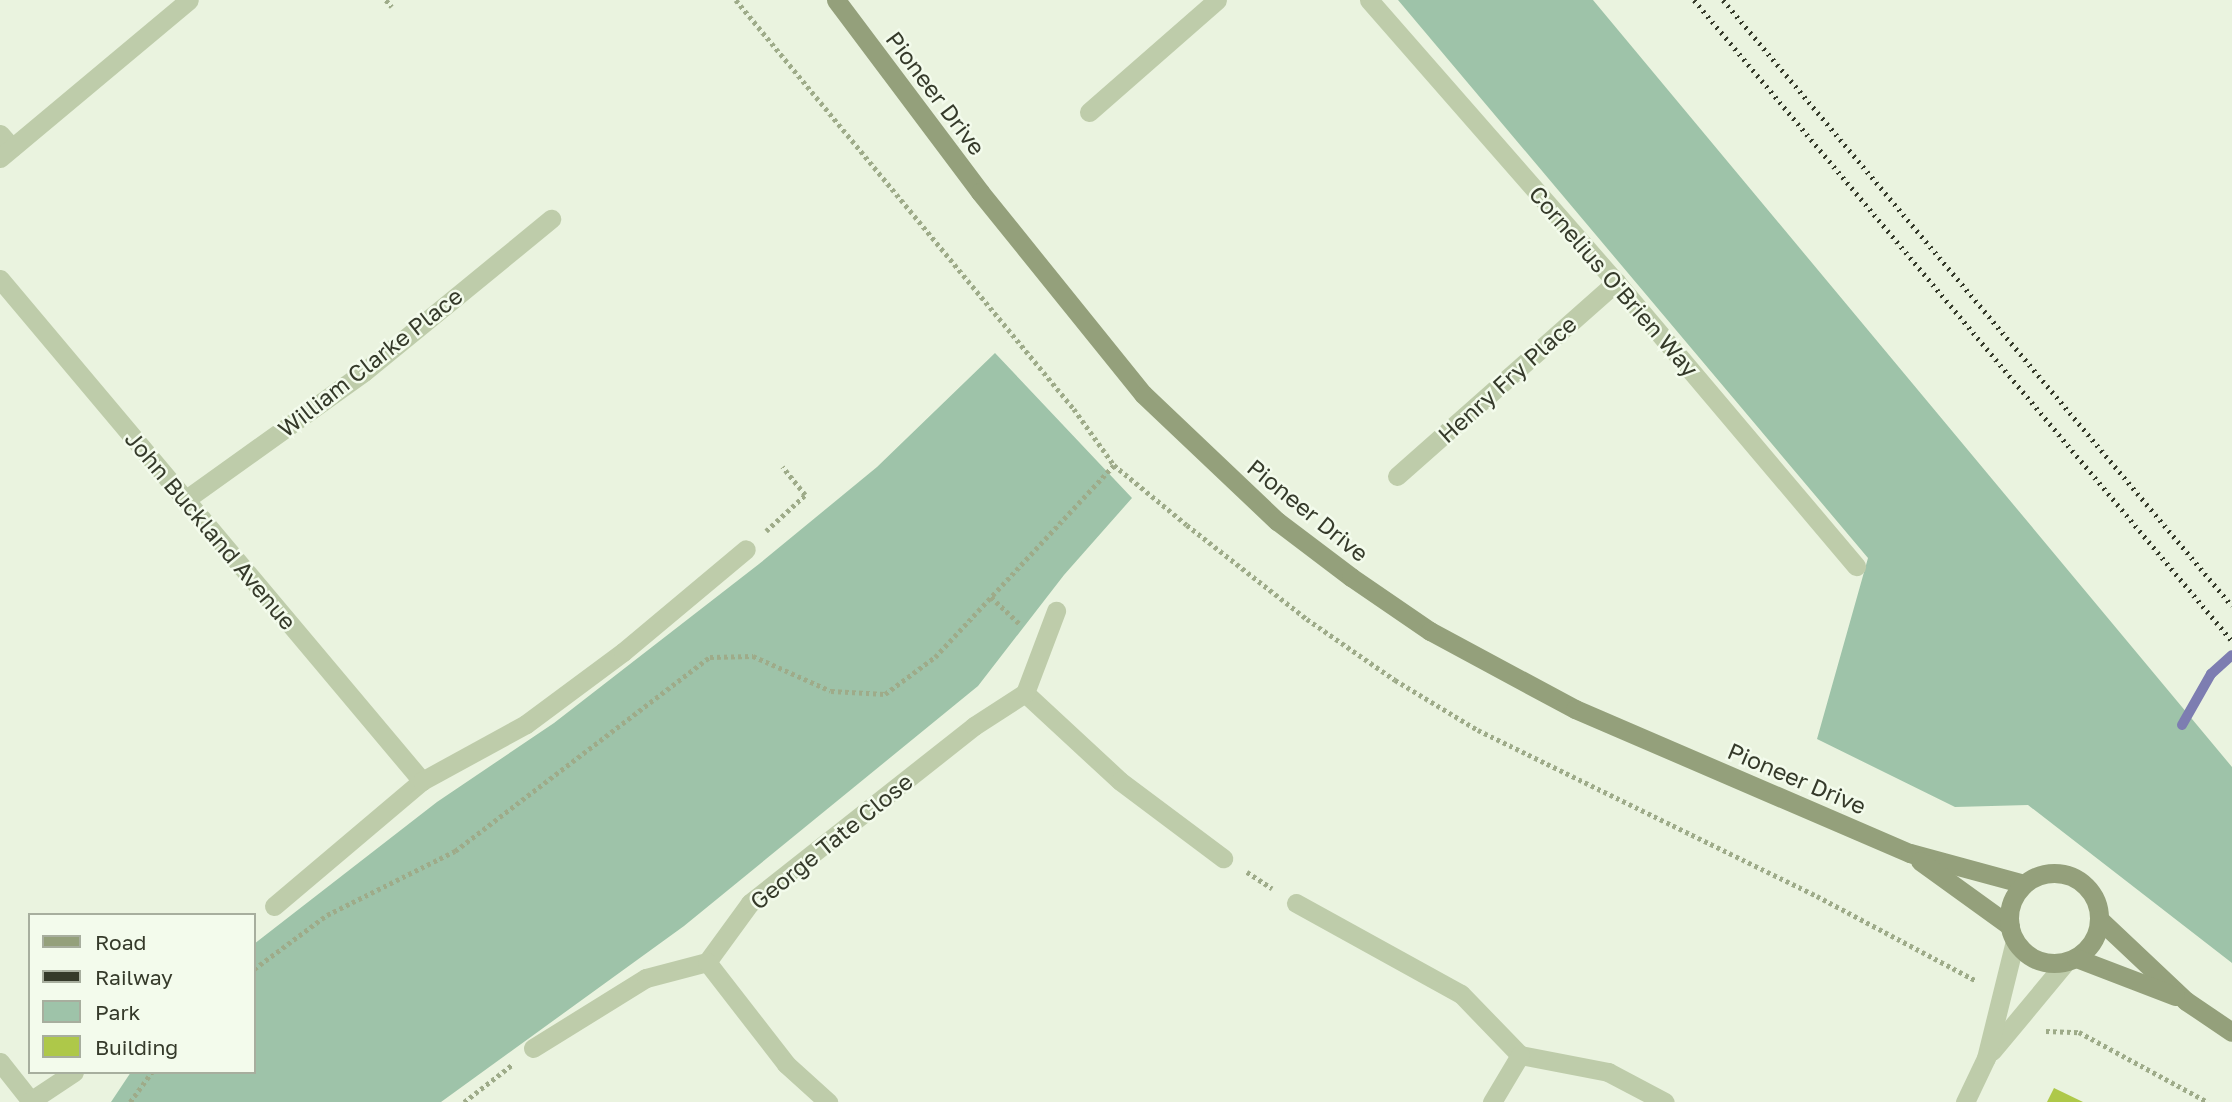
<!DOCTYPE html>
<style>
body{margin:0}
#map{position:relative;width:2232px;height:1102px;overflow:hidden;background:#eaf3df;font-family:"Golos Text",sans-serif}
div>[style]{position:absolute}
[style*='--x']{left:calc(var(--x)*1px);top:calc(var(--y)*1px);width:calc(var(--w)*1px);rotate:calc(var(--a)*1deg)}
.green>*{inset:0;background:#9ec3a9}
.stream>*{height:10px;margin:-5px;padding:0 5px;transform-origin:5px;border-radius:5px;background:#7d7db1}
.building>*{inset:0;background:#aec849}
.path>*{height:4.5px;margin-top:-2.25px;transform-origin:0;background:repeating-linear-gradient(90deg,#9eab89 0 3.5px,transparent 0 7px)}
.service>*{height:19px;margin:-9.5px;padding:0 9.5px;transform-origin:9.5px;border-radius:9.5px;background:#beccaa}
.minor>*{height:19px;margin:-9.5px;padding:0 9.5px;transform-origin:9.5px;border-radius:9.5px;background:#beccaa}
.secondary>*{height:19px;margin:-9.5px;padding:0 9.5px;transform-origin:9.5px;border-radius:9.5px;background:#94a07b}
.secondary>.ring{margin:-9.5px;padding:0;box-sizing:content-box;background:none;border:19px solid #94a07b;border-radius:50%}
.rail>*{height:5px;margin-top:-2.5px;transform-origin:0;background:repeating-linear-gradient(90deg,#353a2a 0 2px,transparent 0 7px)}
span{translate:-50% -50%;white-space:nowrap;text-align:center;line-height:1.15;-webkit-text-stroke:5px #f3fbec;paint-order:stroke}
.street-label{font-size:23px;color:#353a2a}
.legend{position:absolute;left:28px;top:913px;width:228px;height:161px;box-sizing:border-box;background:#f3fbec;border:2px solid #a7ae9e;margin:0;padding:9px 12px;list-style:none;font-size:21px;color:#353a2a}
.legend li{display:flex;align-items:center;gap:14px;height:35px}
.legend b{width:35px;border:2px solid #a7ae9e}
</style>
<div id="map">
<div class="green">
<i style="clip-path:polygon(1398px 0,1593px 0,2232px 767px,2232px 963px,2028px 805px,1955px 807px,1817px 739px,1868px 558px)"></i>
<i style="clip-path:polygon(995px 353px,1132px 498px,1064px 575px,978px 686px,684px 926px,441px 1102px,111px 1102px,131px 1072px,254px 1072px,254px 944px,437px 802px,554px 723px,759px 564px,877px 467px)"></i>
</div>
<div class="stream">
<i style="--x:2182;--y:725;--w:59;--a:-60.4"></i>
<i style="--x:2211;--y:674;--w:28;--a:-42"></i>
</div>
<div class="building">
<i style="clip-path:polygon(2054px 1088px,2083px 1102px,2047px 1102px)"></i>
</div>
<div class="path">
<i style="--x:386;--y:0;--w:9;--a:49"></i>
<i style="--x:736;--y:0;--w:531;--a:50.43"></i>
<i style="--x:1074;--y:409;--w:69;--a:54.5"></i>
<i style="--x:1114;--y:465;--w:94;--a:39.4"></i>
<i style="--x:1187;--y:525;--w:152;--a:38.1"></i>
<i style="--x:1307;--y:619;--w:107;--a:34.7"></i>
<i style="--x:1395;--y:680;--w:97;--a:31.1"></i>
<i style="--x:1478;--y:730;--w:377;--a:26.1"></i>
<i style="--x:1817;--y:896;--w:181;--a:28"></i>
<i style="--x:766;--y:531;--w:53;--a:-42.7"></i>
<i style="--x:805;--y:495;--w:36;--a:-129"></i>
<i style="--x:991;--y:597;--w:41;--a:43"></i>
<i style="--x:1247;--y:872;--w:30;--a:33"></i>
<i style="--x:254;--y:969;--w:91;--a:-36.5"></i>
<i style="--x:327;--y:915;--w:143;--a:-26.6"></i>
<i style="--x:455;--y:851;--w:320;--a:-37.3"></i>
<i style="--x:710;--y:657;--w:43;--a:-1.3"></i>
<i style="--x:753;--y:656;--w:85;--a:24.2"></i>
<i style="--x:831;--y:691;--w:54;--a:3.2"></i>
<i style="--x:885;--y:694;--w:62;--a:-36.5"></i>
<i style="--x:935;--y:657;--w:262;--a:-47"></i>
<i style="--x:2046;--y:1031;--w:33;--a:2"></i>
<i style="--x:2079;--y:1032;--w:147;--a:28.5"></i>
<i style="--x:130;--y:1102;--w:37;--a:-54"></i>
<i style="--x:464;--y:1102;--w:62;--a:-37.8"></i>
</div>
<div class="service">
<i style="--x:1025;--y:693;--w:129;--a:42.8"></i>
<i style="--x:1120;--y:781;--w:129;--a:36.8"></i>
<i style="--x:1296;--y:903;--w:188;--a:28.9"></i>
<i style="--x:1461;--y:994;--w:85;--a:46"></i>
<i style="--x:1520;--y:1055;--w:90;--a:10.9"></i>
<i style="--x:1608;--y:1072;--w:64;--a:27.8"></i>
<i style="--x:707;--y:962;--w:73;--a:-53.9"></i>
<i style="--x:750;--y:903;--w:285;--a:-38.3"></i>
<i style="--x:974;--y:726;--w:61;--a:-32.9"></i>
<i style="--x:1025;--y:693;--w:88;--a:-69.3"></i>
</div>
<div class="minor">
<i style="--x:1369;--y:0;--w:375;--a:48.8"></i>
<i style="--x:1616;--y:282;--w:372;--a:49.8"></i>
<i style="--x:1089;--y:112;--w:170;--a:-41.2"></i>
<i style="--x:0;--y:134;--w:18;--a:49"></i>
<i style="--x:0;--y:158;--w:246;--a:-39.9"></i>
<i style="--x:0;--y:279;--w:656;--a:49.95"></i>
<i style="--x:1397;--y:476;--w:293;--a:-41.5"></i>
<i style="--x:185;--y:500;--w:220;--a:-35.6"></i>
<i style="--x:364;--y:372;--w:242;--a:-39.3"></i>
<i style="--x:274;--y:906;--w:194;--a:-40.2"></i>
<i style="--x:422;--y:781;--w:119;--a:-28.7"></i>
<i style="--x:526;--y:724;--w:121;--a:-36.6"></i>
<i style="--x:623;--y:652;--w:160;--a:-39.9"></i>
<i style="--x:533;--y:1048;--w:133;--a:-31.8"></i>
<i style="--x:646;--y:978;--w:63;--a:-14.7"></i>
<i style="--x:707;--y:962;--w:129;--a:52.2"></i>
<i style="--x:786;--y:1064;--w:57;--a:42.1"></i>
<i style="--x:1992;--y:1051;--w:114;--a:-50.3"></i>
<i style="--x:0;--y:1062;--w:48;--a:51.7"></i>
<i style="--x:29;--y:1102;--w:54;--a:-33.7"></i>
<i style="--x:1492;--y:1102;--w:55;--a:-59.2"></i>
<i style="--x:1965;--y:1102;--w:49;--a:-64.5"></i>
<i style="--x:1986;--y:1058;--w:121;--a:-76.1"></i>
</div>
<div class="secondary">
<i style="--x:836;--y:0;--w:240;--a:53.1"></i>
<i style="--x:980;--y:192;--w:260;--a:51.1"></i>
<i style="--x:1143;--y:394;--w:185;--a:43.5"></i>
<i style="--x:1277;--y:521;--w:93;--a:37.1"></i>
<i style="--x:1351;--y:577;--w:96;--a:34.4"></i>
<i style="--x:1430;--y:631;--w:165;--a:28.3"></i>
<i style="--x:1575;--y:709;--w:365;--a:23.3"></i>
<i style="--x:1910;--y:853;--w:118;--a:15.2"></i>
<i style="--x:1920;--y:861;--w:111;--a:35.8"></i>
<i class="ring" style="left:2009px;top:873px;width:71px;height:71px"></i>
<i style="--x:2100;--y:920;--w:118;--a:43.3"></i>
<i style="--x:2186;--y:1001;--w:55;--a:34"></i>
<i style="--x:2076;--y:958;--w:106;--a:21"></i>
</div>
<div class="rail">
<i style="--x:1694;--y:0;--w:837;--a:49.99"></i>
<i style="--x:1723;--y:0;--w:791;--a:49.97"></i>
</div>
<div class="street-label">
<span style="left:936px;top:93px;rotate:53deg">Pioneer Drive</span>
<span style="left:1614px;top:281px;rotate:49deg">Cornelius O'Brien Way</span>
<span style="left:370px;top:362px;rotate:-38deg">William Clarke Place</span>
<span style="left:1507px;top:379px;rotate:-42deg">Henry Fry Place</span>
<span style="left:1308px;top:510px;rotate:39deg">Pioneer Drive</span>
<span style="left:211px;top:530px;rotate:50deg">John Buckland Avenue</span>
<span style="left:1797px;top:778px;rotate:23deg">Pioneer Drive</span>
<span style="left:831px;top:841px;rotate:-39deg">George Tate Close</span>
</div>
<ul class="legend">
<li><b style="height:9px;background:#94a07b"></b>Road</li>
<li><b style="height:9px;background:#353a2a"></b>Railway</li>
<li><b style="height:19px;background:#9ec3a9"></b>Park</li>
<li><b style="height:19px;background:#aec849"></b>Building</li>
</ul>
</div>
